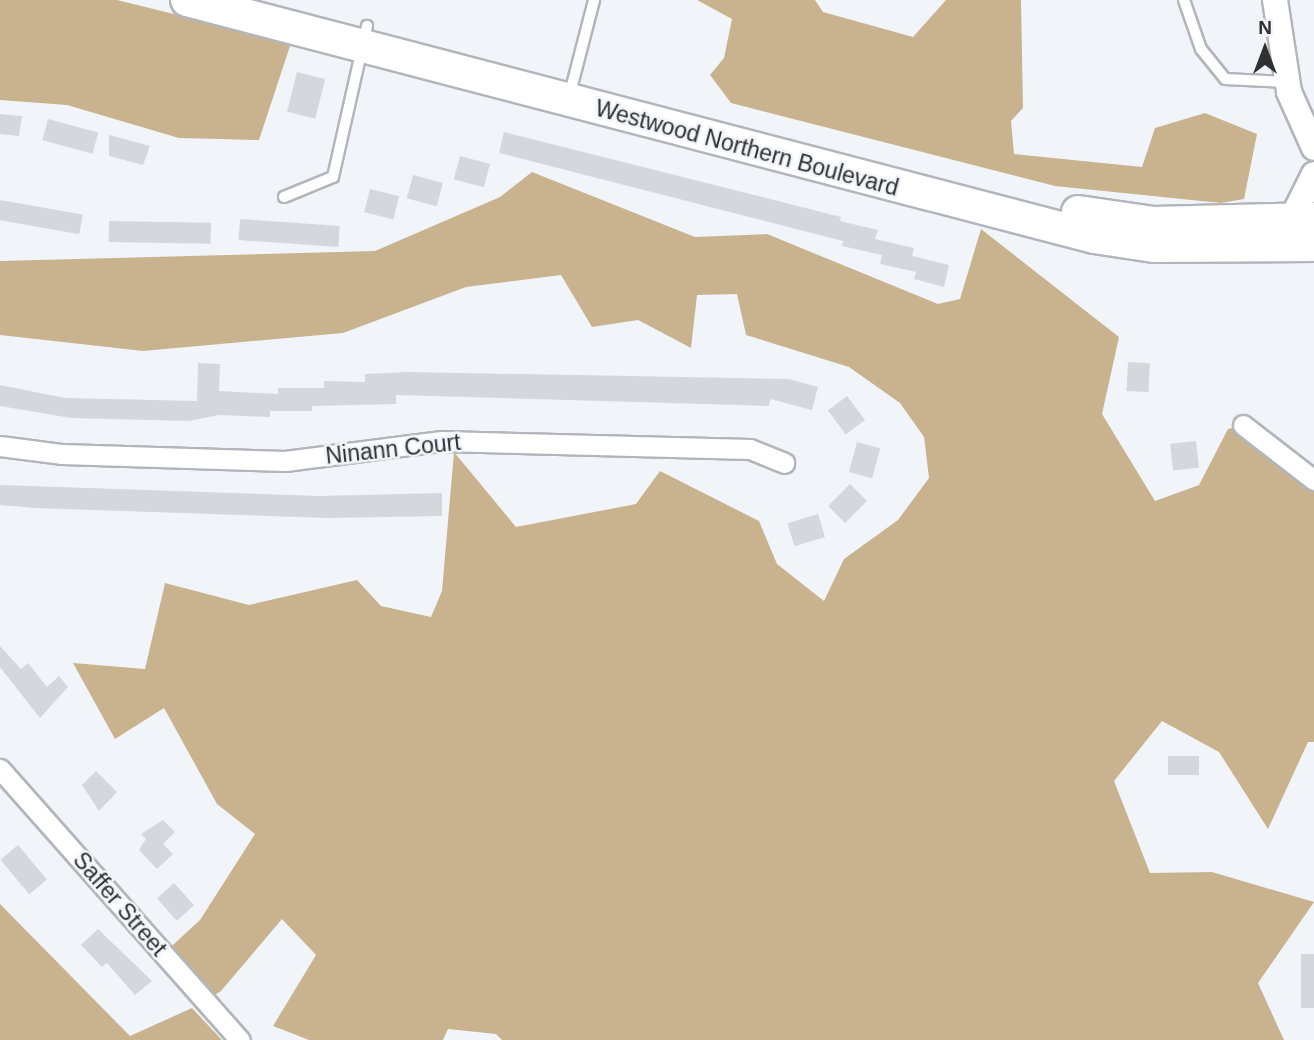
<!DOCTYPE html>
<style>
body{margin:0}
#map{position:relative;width:1314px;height:1040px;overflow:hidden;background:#f1f5fa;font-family:Arial,sans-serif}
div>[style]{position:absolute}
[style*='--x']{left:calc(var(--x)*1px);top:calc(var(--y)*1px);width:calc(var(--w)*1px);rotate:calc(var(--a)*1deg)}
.forest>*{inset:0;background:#c9b38f}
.building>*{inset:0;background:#d4d8dd;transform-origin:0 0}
.roads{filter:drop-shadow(2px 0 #b2b6ba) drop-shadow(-2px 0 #b2b6ba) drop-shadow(0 2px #b2b6ba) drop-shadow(0 -2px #b2b6ba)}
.service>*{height:10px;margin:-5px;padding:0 5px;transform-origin:5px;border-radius:5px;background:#fff}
.minor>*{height:19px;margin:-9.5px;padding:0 9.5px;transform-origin:9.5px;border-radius:9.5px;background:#fff}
.tertiary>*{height:24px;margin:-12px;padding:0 12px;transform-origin:12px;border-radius:12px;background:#fff}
.primary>*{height:32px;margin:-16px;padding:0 16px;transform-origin:16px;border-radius:16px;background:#fff}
span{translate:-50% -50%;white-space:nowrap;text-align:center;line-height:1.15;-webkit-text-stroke:5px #f1f5fa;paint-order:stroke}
.street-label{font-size:23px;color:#2f3032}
.north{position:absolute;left:1230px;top:14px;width:70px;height:70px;-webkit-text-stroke:5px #f1f5fa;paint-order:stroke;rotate:0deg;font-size:19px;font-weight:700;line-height:28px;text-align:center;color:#2f3032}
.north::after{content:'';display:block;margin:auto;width:24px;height:32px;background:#2f3032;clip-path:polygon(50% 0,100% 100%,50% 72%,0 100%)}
</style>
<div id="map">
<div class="forest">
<i style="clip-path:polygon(0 0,117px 0,291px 43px,259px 140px,179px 138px,67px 105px,0 100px)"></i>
<i style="clip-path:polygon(697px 0,815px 0,823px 12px,913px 37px,946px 0,1021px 0,1023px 108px,1011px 121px,1014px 154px,1142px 167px,1155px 128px,1205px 113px,1257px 134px,1244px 199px,1221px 203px,1055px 186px,731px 103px,710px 75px,724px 58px,732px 19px)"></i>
<i style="clip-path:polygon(532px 172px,695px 237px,767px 234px,938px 304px,960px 299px,981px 229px,1119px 337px,1102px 414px,1155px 501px,1199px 485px,1228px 429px,1243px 425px,1314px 480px,1314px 742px,1308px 742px,1268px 829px,1219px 752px,1162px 721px,1114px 781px,1150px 873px,1212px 872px,1314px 902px,1258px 983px,1284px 1040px,502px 1040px,496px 1034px,448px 1029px,443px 1040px,309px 1040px,273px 1026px,316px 955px,282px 919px,221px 991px,205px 1001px,162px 955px,200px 920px,255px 834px,217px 804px,164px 708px,115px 739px,73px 663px,145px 669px,165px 583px,249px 605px,357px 580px,381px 606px,431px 617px,442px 591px,454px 452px,516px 527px,636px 504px,660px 471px,759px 521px,777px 564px,824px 601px,844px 559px,898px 520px,929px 478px,924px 437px,900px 403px,849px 367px,746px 335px,737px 294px,697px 295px,691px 348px,638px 320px,592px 327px,561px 275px,466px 287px,343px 333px,143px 351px,0 335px,0 261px,375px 251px,500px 197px)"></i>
<i style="clip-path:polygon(0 904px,130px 1036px,192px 1008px,222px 1040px,0 1040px)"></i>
</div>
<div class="building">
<i style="left:297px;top:72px;width:29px;height:41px;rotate:14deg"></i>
<i style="clip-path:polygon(0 114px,22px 116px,19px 136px,0 134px)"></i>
<i style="left:48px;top:119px;width:52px;height:22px;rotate:15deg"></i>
<i style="clip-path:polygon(504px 132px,841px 217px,840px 221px,878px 230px,875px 239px,914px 248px,912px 256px,949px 265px,944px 287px,914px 279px,916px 272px,880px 264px,882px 255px,842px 246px,843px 241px,499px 153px)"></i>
<i style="clip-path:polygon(109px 135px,150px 146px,143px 165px,109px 156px)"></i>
<i style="left:460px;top:156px;width:31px;height:24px;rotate:15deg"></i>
<i style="left:413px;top:175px;width:31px;height:24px;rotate:15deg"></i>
<i style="left:370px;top:189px;width:30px;height:24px;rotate:14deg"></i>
<i style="left:0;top:200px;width:84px;height:20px;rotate:10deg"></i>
<i style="left:240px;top:219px;width:100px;height:21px;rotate:4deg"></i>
<i style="left:109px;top:221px;width:102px;height:21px;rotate:1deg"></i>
<i style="left:1128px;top:362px;width:22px;height:29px;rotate:3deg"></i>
<i style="clip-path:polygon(198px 363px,220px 364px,219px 391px,278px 394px,278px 388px,324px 388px,324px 381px,365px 382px,365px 374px,407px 372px,789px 379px,818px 387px,812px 410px,770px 399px,769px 406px,396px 395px,396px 404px,312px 406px,312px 411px,270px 411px,270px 417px,219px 415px,189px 421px,71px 418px,0 406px,0 385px,65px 398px,197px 401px)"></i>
<i style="left:847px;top:396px;width:30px;height:24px;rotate:53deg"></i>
<i style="left:1196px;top:441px;width:27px;height:26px;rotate:84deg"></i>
<i style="left:857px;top:442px;width:24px;height:31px;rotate:15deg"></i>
<i style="left:850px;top:484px;width:24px;height:31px;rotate:45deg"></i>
<i style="clip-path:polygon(0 485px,320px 496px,442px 493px,442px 516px,328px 518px,34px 508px,0 505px)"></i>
<i style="left:818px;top:514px;width:24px;height:32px;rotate:73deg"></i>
<i style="clip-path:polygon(0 646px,21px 669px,28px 663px,47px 687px,59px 676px,68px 687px,40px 718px,0 667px)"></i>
<i style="left:1168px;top:756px;width:31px;height:19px"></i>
<i style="clip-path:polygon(96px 771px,117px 792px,99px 811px,82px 785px)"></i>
<i style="clip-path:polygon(163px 820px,175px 832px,163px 844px,173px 854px,157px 869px,139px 850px,146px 839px,141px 834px)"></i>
<i style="left:18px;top:845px;width:45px;height:23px;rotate:50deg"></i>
<i style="left:174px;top:883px;width:30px;height:23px;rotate:48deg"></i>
<i style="clip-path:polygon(98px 929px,152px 981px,135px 995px,107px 963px,102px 967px,81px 945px)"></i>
<i style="left:1301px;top:954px;width:13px;height:54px"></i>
</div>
<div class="roads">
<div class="service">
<i style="--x:1184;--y:0;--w:52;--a:70.9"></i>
<i style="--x:1201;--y:49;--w:38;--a:51"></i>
<i style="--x:1225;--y:79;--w:62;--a:2.8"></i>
<i style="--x:569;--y:97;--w:100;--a:-75.5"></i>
<i style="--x:284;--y:197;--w:53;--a:-22.2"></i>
<i style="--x:333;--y:177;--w:155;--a:-77.3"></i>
</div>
<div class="minor">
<i style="--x:1243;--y:425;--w:90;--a:37.8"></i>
<i style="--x:0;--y:446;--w:63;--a:7.4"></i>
<i style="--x:62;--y:454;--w:223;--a:1.8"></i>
<i style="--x:285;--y:461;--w:158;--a:-7.3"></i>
<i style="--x:442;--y:441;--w:308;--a:1.5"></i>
<i style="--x:750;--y:449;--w:37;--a:22"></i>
<i style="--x:0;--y:769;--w:362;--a:48.5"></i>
</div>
<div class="tertiary">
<i style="--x:1275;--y:0;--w:93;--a:81.3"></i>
<i style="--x:1289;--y:92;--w:61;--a:65.9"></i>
<i style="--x:1291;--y:220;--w:51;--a:-63.4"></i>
</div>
<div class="primary">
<i style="--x:187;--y:0;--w:937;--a:14.64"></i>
<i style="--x:1094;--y:237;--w:62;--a:8.4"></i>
<i style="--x:1155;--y:246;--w:159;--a:-0.4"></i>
<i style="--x:1078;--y:212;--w:77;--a:8.2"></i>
<i style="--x:1154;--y:223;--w:160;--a:-1.4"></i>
</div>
</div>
<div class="street-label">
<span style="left:747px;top:148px;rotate:15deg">Westwood Northern Boulevard</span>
<span style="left:393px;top:449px;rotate:-6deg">Ninann Court</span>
<span style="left:120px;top:904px;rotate:49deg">Saffer Street</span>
</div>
<div class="north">N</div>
</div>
